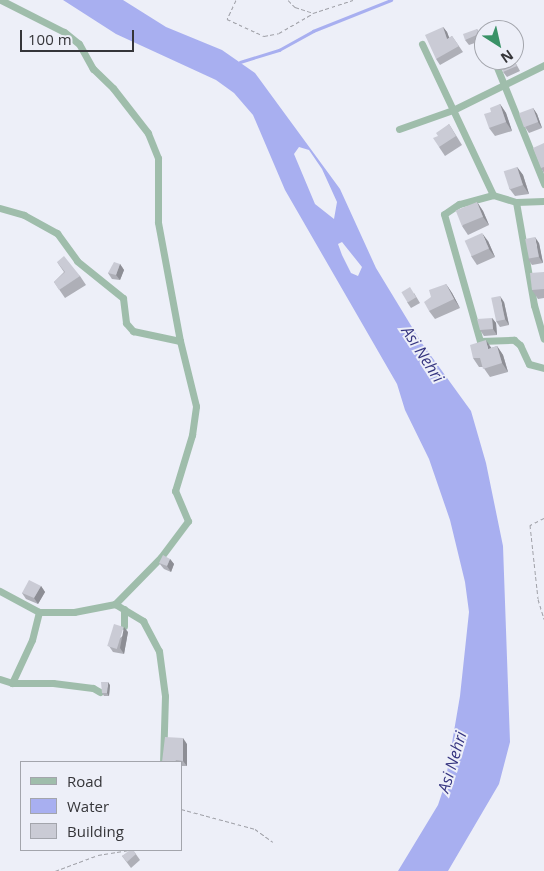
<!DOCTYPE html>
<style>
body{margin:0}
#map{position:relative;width:544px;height:871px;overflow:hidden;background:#edeff8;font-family:"Open Sans",sans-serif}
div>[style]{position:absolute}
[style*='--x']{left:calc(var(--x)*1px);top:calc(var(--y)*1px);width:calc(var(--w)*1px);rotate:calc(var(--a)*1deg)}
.water>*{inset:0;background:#a8aff0}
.stream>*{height:2.5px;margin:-1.25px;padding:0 1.25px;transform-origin:1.25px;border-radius:1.25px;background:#a8aff0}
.path>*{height:1px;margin-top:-0.5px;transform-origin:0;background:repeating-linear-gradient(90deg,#a0a1a8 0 4px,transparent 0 6.5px)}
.minor>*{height:7px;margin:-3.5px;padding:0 3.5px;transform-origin:3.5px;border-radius:3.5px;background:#9fbdab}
.wall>*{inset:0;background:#aeafb7}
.shaded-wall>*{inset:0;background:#8d8e95}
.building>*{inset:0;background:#cacbd5;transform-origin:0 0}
span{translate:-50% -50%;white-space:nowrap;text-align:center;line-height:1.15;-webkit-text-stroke:4px #edeff8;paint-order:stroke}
.water-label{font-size:16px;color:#363580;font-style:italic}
.legend{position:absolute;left:20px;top:761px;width:162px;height:90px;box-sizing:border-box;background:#edeff8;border:1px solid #a3a5ac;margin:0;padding:6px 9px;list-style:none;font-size:15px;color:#353539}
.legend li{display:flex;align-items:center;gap:10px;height:25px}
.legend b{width:25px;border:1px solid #a3a5ac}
.north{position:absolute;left:474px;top:20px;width:50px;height:50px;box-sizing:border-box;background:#edeff8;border:1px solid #a3a5ac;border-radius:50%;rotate:145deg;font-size:14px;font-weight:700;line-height:20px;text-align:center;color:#353539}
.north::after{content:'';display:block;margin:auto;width:18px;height:22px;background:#3a9267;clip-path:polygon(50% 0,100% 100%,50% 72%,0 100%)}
.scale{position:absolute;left:20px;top:30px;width:114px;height:22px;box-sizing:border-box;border:2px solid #353539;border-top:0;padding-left:6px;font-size:15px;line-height:18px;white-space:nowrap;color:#353539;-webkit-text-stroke:4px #edeff8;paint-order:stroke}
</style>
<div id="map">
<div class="water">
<i style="clip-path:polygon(evenodd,63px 0,123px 0,166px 27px,222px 50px,255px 73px,340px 189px,376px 268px,421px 342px,471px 411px,486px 463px,503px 546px,510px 742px,499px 784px,448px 871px,398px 871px,438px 805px,445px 784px,460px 696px,469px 612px,465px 582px,450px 520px,429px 459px,405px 410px,397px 384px,285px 190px,253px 115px,234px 93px,216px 80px,116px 34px,63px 0,299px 147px,309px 150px,322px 169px,337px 202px,334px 219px,315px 204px,294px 154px,299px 147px,63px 0,342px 242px,362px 267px,358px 276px,351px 273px,342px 255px,338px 244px,342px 242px)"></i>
</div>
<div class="stream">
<i style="--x:240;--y:62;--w:41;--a:-17.1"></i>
<i style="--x:279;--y:50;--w:39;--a:-29"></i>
<i style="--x:313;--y:31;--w:84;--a:-21.7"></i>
</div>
<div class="path">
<i style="--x:236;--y:0;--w:21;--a:115"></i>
<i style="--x:227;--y:19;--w:41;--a:24.7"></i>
<i style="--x:264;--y:36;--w:15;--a:-11"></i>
<i style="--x:279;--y:33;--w:39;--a:-30"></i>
<i style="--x:288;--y:0;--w:10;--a:45"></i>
<i style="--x:295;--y:7;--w:19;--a:18"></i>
<i style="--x:313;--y:13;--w:42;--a:-18"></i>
<i style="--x:544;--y:518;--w:16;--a:153"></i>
<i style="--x:530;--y:525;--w:74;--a:83.8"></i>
<i style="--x:538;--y:599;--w:21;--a:73"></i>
<i style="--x:181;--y:809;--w:77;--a:15.1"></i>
<i style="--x:255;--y:829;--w:22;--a:36"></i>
<i style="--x:55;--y:871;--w:46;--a:-20.4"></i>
<i style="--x:98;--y:855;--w:30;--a:-9"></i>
</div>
<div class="minor">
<i style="--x:422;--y:44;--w:167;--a:64.8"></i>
<i style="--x:494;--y:60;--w:134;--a:68"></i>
<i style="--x:399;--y:129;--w:57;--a:-19.4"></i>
<i style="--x:453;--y:110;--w:102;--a:-26.3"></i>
<i style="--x:544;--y:201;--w:28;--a:178"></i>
<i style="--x:516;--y:202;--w:24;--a:-163"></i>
<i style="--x:493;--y:195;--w:35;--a:165"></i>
<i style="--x:459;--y:204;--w:18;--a:146"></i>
<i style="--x:444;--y:214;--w:132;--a:74.2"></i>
<i style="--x:480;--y:341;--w:34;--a:-2"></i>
<i style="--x:514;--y:340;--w:8;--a:40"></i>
<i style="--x:520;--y:345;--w:21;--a:65"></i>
<i style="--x:529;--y:364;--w:16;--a:15"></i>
<i style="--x:516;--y:202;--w:105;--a:80.1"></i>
<i style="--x:534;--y:305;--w:35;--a:74"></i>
<i style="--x:0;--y:208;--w:25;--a:16"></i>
<i style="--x:24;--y:215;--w:38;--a:29"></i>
<i style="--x:57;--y:233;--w:34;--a:54"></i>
<i style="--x:77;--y:261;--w:59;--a:38.8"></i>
<i style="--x:123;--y:298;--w:25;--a:83"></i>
<i style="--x:126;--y:323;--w:11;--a:49"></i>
<i style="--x:133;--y:331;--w:48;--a:12"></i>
<i style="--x:0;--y:591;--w:44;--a:28.3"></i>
<i style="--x:39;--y:612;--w:35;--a:0"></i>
<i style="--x:74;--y:612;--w:42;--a:-11"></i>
<i style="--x:115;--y:604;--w:66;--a:-45.6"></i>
<i style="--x:161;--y:557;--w:45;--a:-53.1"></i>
<i style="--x:188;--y:521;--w:33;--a:-113"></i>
<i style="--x:175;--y:491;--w:59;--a:-73.1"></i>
<i style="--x:192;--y:435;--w:29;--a:-82"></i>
<i style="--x:196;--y:406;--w:67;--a:-103.8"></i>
<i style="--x:180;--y:341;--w:121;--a:-100.5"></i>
<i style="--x:158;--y:222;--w:64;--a:-90"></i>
<i style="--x:158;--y:158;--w:27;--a:-112"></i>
<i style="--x:148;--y:133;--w:57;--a:-127.9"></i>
<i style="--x:113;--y:88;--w:28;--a:-136"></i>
<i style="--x:93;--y:69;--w:29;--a:-119"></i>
<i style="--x:79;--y:44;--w:19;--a:-141"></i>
<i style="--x:64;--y:32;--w:71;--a:-153.1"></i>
<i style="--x:115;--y:604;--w:33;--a:31"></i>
<i style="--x:143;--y:621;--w:34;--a:62"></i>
<i style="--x:159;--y:651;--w:45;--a:82.4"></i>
<i style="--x:165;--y:696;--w:66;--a:91.7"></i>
<i style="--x:124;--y:626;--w:17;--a:-90"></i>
<i style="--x:0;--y:679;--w:13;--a:18"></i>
<i style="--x:12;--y:683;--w:47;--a:-65.1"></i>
<i style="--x:32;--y:640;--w:29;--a:-76"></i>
<i style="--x:12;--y:683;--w:41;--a:0"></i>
<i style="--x:53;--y:683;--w:40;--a:7.1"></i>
<i style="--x:93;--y:688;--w:8;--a:30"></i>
</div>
<div class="wall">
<i style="clip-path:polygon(443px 27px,447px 32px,449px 38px,452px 36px,463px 52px,440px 65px,436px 59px)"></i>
<i style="clip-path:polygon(477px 29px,481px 35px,483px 40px,469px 45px,465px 40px)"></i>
<i style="clip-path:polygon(514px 60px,520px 71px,507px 77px,503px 72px)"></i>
<i style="clip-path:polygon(500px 104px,506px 113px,512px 131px,495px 136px,489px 128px,491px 112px)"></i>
<i style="clip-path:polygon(533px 108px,537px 114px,542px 128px,529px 133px,525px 127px)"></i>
<i style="clip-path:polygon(449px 124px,462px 145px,445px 156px,439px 147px,438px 136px)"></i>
<i style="clip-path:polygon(544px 143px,544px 173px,541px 168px)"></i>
<i style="clip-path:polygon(517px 167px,523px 175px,529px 194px,515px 196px,509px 188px)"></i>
<i style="clip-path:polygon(477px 202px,483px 211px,489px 225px,468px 235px,462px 226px)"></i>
<i style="clip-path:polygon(488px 241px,495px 257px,477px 265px,471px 256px)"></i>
<i style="clip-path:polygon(539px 243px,543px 263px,532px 265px,528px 259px)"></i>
<i style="clip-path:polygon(57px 262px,80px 276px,86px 285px,65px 298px,54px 282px,64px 272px)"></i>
<i style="clip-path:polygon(120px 264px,124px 270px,120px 280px,112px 279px,108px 273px)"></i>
<i style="clip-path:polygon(544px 272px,544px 298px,538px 299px,532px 290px)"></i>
<i style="clip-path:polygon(446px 284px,452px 293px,460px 308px,435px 319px,429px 311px,431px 297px)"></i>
<i style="clip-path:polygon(414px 293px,420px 303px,411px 308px,407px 302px)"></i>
<i style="clip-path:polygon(504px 302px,509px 325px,500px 327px,496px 321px)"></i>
<i style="clip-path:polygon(492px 318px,496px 323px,497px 335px,484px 336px,480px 330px)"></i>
<i style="clip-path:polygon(497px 346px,503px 355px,508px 372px,490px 377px,483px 367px,479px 367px,473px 358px,491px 348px)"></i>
<i style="clip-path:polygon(170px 559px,174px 564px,171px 572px,164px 569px,159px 563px)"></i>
<i style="clip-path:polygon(41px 586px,45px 592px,38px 604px,26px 599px,22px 593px)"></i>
<i style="clip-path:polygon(128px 632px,124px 654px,113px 652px,109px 646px)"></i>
<i style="clip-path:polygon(110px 685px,109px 696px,104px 696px,102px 693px)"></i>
<i style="clip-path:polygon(187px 744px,187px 766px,181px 766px,181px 762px,162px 762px)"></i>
<i style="clip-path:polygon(133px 850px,140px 860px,131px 868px,122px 856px)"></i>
</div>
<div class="shaded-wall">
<i style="clip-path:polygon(443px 27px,447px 32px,452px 45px,447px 39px)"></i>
<i style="clip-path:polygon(500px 104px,506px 113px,512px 131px,506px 122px)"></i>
<i style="clip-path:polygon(533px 108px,537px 114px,542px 128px,538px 122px)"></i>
<i style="clip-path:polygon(517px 167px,523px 175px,529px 194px,523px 185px)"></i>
<i style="clip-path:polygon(477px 202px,483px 211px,489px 225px,483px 217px)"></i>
<i style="clip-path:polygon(482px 233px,488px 241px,495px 257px,489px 249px)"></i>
<i style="clip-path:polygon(535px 237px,539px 243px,543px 263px,539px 257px)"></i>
<i style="clip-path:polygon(120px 264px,124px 270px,120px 280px,116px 275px)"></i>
<i style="clip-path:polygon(446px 284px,452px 293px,460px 308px,454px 299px)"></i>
<i style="clip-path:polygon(500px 296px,504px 302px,509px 325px,505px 319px)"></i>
<i style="clip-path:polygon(492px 318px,496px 323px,497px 335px,493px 329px)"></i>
<i style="clip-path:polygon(486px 340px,492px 349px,488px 349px)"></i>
<i style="clip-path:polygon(497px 346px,503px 355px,508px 372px,502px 363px)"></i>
<i style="clip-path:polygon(170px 559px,174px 564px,171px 572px,167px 566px)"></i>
<i style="clip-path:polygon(41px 586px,45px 592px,38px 604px,34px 598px)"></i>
<i style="clip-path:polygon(124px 627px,128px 632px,124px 654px,120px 648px)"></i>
<i style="clip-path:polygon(108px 682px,110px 685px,109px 696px,107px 693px)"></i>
<i style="clip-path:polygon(183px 738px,187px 744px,187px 766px,183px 761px)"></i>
</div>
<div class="building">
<i style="clip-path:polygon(443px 27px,447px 39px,452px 36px,459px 46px,436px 59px,425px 35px)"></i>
<i style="clip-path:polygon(477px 29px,479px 34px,465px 40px,463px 34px)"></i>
<i style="clip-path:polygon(499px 60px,513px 60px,517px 66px,503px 72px)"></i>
<i style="clip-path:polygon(500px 104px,506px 122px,489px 128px,484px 114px,491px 112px,490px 108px)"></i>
<i style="left:533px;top:108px;width:15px;height:15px;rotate:70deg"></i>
<i style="clip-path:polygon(449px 124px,456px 136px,439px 147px,433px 138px,438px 136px,436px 133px)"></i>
<i style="clip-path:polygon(544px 143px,544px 167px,541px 168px,533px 148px)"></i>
<i style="left:517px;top:167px;width:19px;height:14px;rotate:72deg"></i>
<i style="left:477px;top:202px;width:16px;height:23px;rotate:68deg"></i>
<i style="left:482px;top:233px;width:17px;height:19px;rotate:66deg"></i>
<i style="left:535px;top:237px;width:20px;height:10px;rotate:79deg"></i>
<i style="clip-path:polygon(64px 256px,80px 276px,59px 290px,54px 282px,65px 272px,57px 262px)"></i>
<i style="clip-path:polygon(114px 262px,120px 264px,116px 275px,108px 273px)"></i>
<i style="clip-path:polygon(544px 272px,544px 289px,532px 290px,530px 273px)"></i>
<i style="clip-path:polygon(446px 284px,454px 299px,429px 311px,424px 302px,431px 297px,429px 290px)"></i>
<i style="left:410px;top:287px;width:12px;height:10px;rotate:59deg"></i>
<i style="left:500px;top:296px;width:24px;height:9px;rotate:78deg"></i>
<i style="clip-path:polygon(492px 318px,493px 329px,480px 330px,477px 319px)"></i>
<i style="clip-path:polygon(486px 340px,488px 349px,497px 346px,502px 363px,483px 369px,480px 358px,473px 358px,470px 345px)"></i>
<i style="clip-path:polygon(163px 555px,170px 559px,167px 566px,159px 563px)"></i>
<i style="clip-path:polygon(29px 580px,41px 586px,34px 598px,22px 593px)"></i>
<i style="left:114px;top:624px;width:10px;height:23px;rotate:17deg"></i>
<i style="clip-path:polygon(101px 682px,108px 682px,107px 693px,102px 693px)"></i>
<i style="clip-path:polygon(165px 737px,183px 738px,183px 761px,176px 760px,175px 762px,162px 762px)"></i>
<i style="clip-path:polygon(130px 850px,133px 850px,136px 854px,127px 862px,122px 856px)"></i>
</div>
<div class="water-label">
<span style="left:423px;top:354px;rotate:57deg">Asi Nehri</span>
<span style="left:452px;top:762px;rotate:-73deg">Asi Nehri</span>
</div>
<ul class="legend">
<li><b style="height:6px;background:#9fbdab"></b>Road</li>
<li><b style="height:14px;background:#a8aff0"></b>Water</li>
<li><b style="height:14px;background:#cacbd5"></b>Building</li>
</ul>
<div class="north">N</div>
<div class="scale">100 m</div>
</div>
